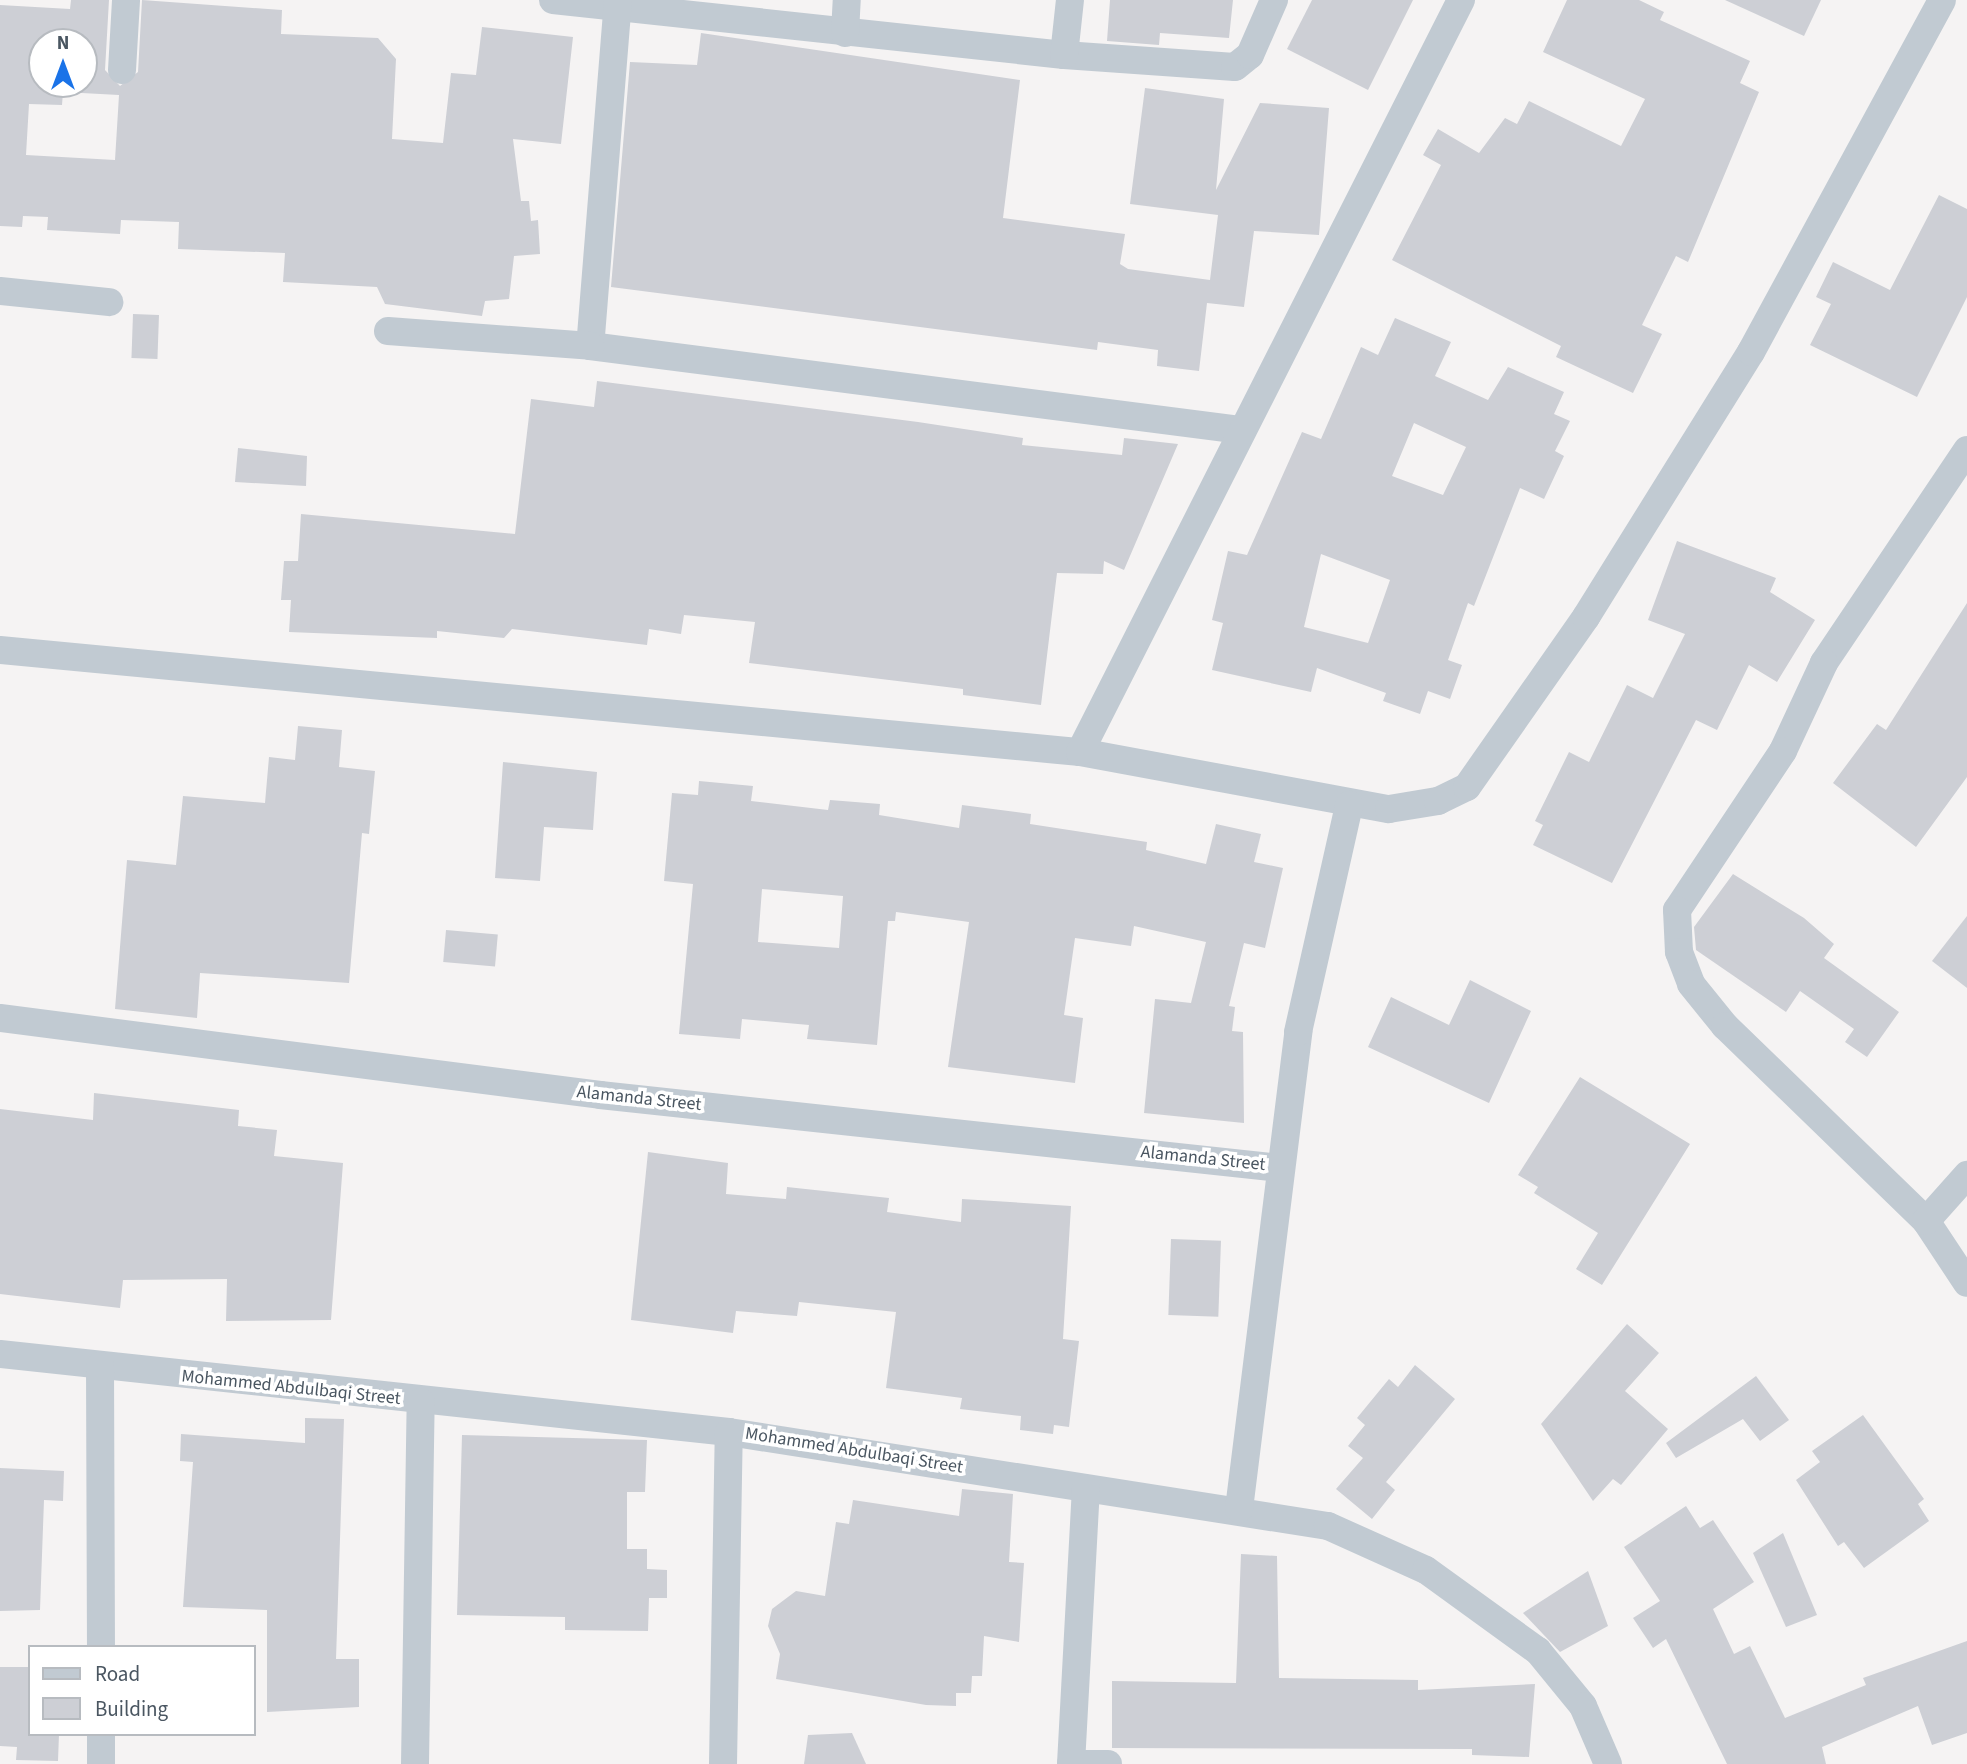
<!DOCTYPE html>
<style>
body{margin:0}
#map{position:relative;width:1967px;height:1764px;overflow:hidden;background:#f5f3f3;font-family:"Source Sans 3",sans-serif}
div>[style]{position:absolute}
[style*='--x']{left:calc(var(--x)*1px);top:calc(var(--y)*1px);width:calc(var(--w)*1px);rotate:calc(var(--a)*1deg)}
.building>*{inset:0;background:#cdcfd5;transform-origin:0 0}
.minor>*{height:28px;margin:-14px;padding:0 14px;transform-origin:14px;border-radius:14px;background:#c1cad2}
span{translate:-50% -50%;white-space:nowrap;text-align:center;line-height:1.15;-webkit-text-stroke:7px #fff;paint-order:stroke}
.street-label{font-size:18px;color:#4a5661}
.legend{position:absolute;left:28px;top:1645px;width:228px;height:91px;box-sizing:border-box;background:#fff;border:2px solid #b7bbc0;margin:0;padding:9px 12px;list-style:none;font-size:21px;color:#4a5661}
.legend li{display:flex;align-items:center;gap:14px;height:35px}
.legend b{width:35px;border:2px solid #b7bbc0}
.north{position:absolute;left:28px;top:28px;width:70px;height:70px;box-sizing:border-box;background:#fff;border:2px solid #b7bbc0;border-radius:50%;rotate:0deg;font-size:19px;font-weight:700;line-height:28px;text-align:center;color:#4a5661}
.north::after{content:'';display:block;margin:auto;width:24px;height:32px;background:#1a73e8;clip-path:polygon(50% 0,100% 100%,50% 72%,0 100%)}
</style>
<div id="map">
<div class="building">
<i style="clip-path:polygon(evenodd,71px 0,109px 0,105px 70px,120px 86px,138px 72px,142px 0,282px 10px,281px 34px,378px 38px,396px 59px,392px 139px,443px 143px,451px 73px,476px 75px,482px 27px,573px 37px,561px 144px,513px 139px,521px 201px,529px 201px,531px 221px,538px 220px,540px 254px,514px 256px,509px 299px,485px 301px,482px 316px,385px 304px,377px 287px,283px 282px,285px 253px,178px 249px,179px 222px,121px 220px,120px 234px,47px 230px,48px 217px,23px 216px,22px 227px,0 226px,0 5px,70px 9px,71px 0,42px 42px,84px 42px,84px 84px,42px 84px,42px 42px,71px 0,63px 92px,119px 95px,115px 160px,26px 155px,29px 104px,62px 105px,63px 92px)"></i>
<i style="clip-path:polygon(1110px 0,1233px 0,1229px 38px,1160px 33px,1159px 45px,1107px 41px)"></i>
<i style="clip-path:polygon(1312px 0,1413px 0,1368px 90px,1287px 49px)"></i>
<i style="clip-path:polygon(1567px 0,1639px 0,1664px 12px,1660px 20px,1750px 61px,1740px 83px,1759px 92px,1688px 262px,1676px 256px,1642px 325px,1662px 334px,1633px 393px,1556px 357px,1561px 346px,1392px 260px,1441px 165px,1423px 155px,1438px 129px,1479px 153px,1505px 118px,1517px 124px,1529px 101px,1621px 146px,1645px 99px,1543px 52px)"></i>
<i style="clip-path:polygon(1725px 0,1821px 0,1804px 36px)"></i>
<i style="clip-path:polygon(701px 33px,1020px 80px,1003px 218px,1125px 234px,1120px 264px,1128px 269px,1210px 280px,1218px 215px,1130px 204px,1145px 88px,1224px 99px,1216px 190px,1260px 103px,1329px 108px,1319px 235px,1254px 231px,1244px 307px,1207px 303px,1199px 371px,1157px 366px,1158px 350px,1098px 342px,1097px 350px,611px 287px,630px 62px,697px 65px)"></i>
<i style="clip-path:polygon(1939px 195px,1967px 209px,1967px 297px,1917px 397px,1810px 345px,1831px 304px,1816px 297px,1833px 262px,1890px 290px)"></i>
<i style="left:133px;top:314px;width:26px;height:44px;rotate:2deg"></i>
<i style="clip-path:polygon(evenodd,1395px 318px,1451px 342px,1435px 376px,1488px 400px,1508px 367px,1564px 392px,1554px 414px,1570px 421px,1555px 451px,1564px 456px,1544px 499px,1520px 488px,1474px 606px,1468px 603px,1448px 660px,1462px 665px,1450px 699px,1428px 691px,1420px 714px,1383px 701px,1386px 693px,1317px 668px,1311px 692px,1212px 670px,1223px 623px,1212px 620px,1228px 551px,1247px 555px,1302px 432px,1321px 439px,1361px 347px,1378px 355px,1395px 318px,1414px 423px,1466px 447px,1443px 495px,1392px 476px,1414px 423px,1395px 318px,1321px 554px,1390px 580px,1368px 643px,1304px 627px,1321px 554px)"></i>
<i style="clip-path:polygon(597px 381px,918px 422px,1023px 438px,1022px 445px,1122px 455px,1124px 438px,1178px 444px,1124px 570px,1104px 561px,1103px 574px,1057px 573px,1041px 705px,963px 695px,963px 689px,749px 663px,755px 622px,684px 615px,681px 634px,649px 629px,647px 645px,512px 629px,504px 638px,437px 631px,437px 638px,289px 632px,291px 600px,281px 600px,284px 561px,298px 561px,301px 514px,515px 534px,531px 399px,594px 407px)"></i>
<i style="clip-path:polygon(238px 448px,307px 456px,306px 486px,235px 482px)"></i>
<i style="clip-path:polygon(1677px 541px,1776px 578px,1770px 592px,1815px 620px,1777px 682px,1749px 665px,1717px 730px,1696px 720px,1612px 883px,1533px 845px,1543px 825px,1535px 821px,1569px 752px,1589px 762px,1627px 685px,1653px 698px,1685px 634px,1648px 620px)"></i>
<i style="clip-path:polygon(1967px 603px,1967px 777px,1916px 847px,1833px 783px,1877px 724px,1886px 730px)"></i>
<i style="clip-path:polygon(298px 726px,342px 730px,339px 767px,375px 771px,369px 834px,362px 833px,349px 983px,200px 973px,197px 1018px,115px 1009px,127px 860px,176px 865px,183px 796px,265px 803px,269px 757px,295px 760px)"></i>
<i style="clip-path:polygon(503px 762px,597px 772px,593px 830px,544px 827px,540px 881px,495px 878px)"></i>
<i style="clip-path:polygon(evenodd,699px 781px,753px 786px,751px 801px,828px 810px,830px 800px,880px 804px,879px 815px,959px 828px,962px 805px,1031px 814px,1030px 824px,1147px 842px,1146px 850px,1206px 864px,1216px 824px,1261px 834px,1254px 862px,1283px 868px,1265px 948px,1244px 943px,1229px 1006px,1235px 1007px,1232px 1031px,1243px 1032px,1244px 1123px,1144px 1113px,1155px 999px,1191px 1003px,1206px 942px,1134px 926px,1131px 946px,1075px 938px,1064px 1015px,1083px 1018px,1075px 1083px,948px 1067px,969px 922px,896px 912px,895px 921px,888px 921px,877px 1045px,807px 1039px,809px 1025px,742px 1019px,740px 1039px,679px 1034px,693px 884px,664px 881px,672px 793px,698px 795px,699px 781px,762px 889px,843px 896px,839px 948px,758px 942px,762px 889px)"></i>
<i style="clip-path:polygon(1733px 874px,1804px 918px,1834px 944px,1824px 958px,1899px 1012px,1867px 1057px,1845px 1042px,1854px 1029px,1800px 991px,1786px 1012px,1696px 950px,1694px 927px)"></i>
<i style="clip-path:polygon(1967px 916px,1967px 988px,1932px 961px)"></i>
<i style="left:446px;top:930px;width:52px;height:32px;rotate:5deg"></i>
<i style="clip-path:polygon(1470px 980px,1531px 1011px,1489px 1103px,1368px 1047px,1391px 997px,1449px 1025px)"></i>
<i style="clip-path:polygon(1580px 1077px,1690px 1144px,1602px 1285px,1576px 1269px,1598px 1233px,1534px 1193px,1538px 1187px,1518px 1175px)"></i>
<i style="clip-path:polygon(94px 1093px,239px 1110px,238px 1126px,277px 1130px,274px 1156px,343px 1163px,331px 1320px,226px 1321px,227px 1279px,123px 1280px,120px 1308px,0 1294px,0 1109px,93px 1120px)"></i>
<i style="clip-path:polygon(648px 1152px,728px 1163px,726px 1194px,786px 1199px,787px 1187px,889px 1198px,887px 1212px,961px 1222px,962px 1199px,1071px 1206px,1063px 1339px,1079px 1341px,1069px 1427px,1054px 1425px,1053px 1434px,1020px 1430px,1021px 1416px,960px 1409px,962px 1398px,886px 1388px,896px 1312px,799px 1302px,797px 1316px,736px 1311px,733px 1333px,631px 1320px)"></i>
<i style="left:1171px;top:1239px;width:50px;height:76px;rotate:2deg"></i>
<i style="clip-path:polygon(1627px 1324px,1659px 1353px,1625px 1391px,1668px 1429px,1621px 1485px,1613px 1479px,1593px 1501px,1541px 1424px)"></i>
<i style="clip-path:polygon(1415px 1365px,1455px 1399px,1386px 1482px,1395px 1490px,1372px 1519px,1336px 1489px,1363px 1458px,1348px 1446px,1365px 1425px,1357px 1418px,1389px 1379px,1398px 1387px)"></i>
<i style="clip-path:polygon(1756px 1376px,1789px 1420px,1760px 1441px,1743px 1419px,1676px 1458px,1666px 1443px)"></i>
<i style="clip-path:polygon(1863px 1415px,1924px 1499px,1918px 1504px,1929px 1521px,1864px 1568px,1844px 1542px,1838px 1546px,1796px 1480px,1820px 1462px,1812px 1451px)"></i>
<i style="clip-path:polygon(305px 1418px,344px 1419px,336px 1659px,359px 1659px,359px 1707px,267px 1712px,267px 1610px,183px 1607px,193px 1462px,180px 1461px,181px 1434px,305px 1443px)"></i>
<i style="clip-path:polygon(462px 1435px,647px 1440px,645px 1492px,627px 1492px,627px 1549px,647px 1549px,647px 1569px,667px 1570px,667px 1598px,649px 1598px,648px 1631px,565px 1630px,565px 1617px,457px 1615px)"></i>
<i style="clip-path:polygon(0 1468px,64px 1471px,63px 1501px,44px 1500px,40px 1610px,0 1611px)"></i>
<i style="clip-path:polygon(962px 1489px,1013px 1494px,1009px 1562px,1024px 1563px,1019px 1642px,984px 1636px,982px 1676px,972px 1676px,971px 1693px,956px 1693px,956px 1706px,926px 1705px,776px 1679px,780px 1654px,768px 1626px,772px 1609px,796px 1591px,825px 1596px,836px 1522px,849px 1524px,853px 1500px,959px 1516px)"></i>
<i style="clip-path:polygon(1686px 1506px,1700px 1528px,1713px 1520px,1754px 1582px,1713px 1609px,1734px 1654px,1750px 1646px,1785px 1718px,1866px 1685px,1863px 1678px,1967px 1641px,1967px 1733px,1932px 1745px,1918px 1706px,1822px 1747px,1826px 1764px,1727px 1764px,1666px 1639px,1653px 1648px,1633px 1618px,1660px 1601px,1624px 1547px)"></i>
<i style="clip-path:polygon(1783px 1533px,1817px 1615px,1786px 1627px,1753px 1553px)"></i>
<i style="clip-path:polygon(1241px 1554px,1277px 1556px,1279px 1678px,1418px 1680px,1418px 1690px,1535px 1684px,1529px 1757px,1472px 1755px,1472px 1749px,1112px 1748px,1112px 1681px,1236px 1683px)"></i>
<i style="clip-path:polygon(1588px 1571px,1608px 1626px,1560px 1652px,1523px 1613px)"></i>
<i style="clip-path:polygon(0 1667px,30px 1667px,30px 1734px,59px 1734px,58px 1761px,16px 1760px,17px 1747px,0 1746px)"></i>
<i style="clip-path:polygon(852px 1733px,866px 1764px,804px 1764px,808px 1735px)"></i>
</div>
<div class="minor">
<i style="--x:553;--y:0;--w:514;--a:6.14"></i>
<i style="--x:1064;--y:55;--w:171;--a:4"></i>
<i style="--x:1235;--y:67;--w:19;--a:-39"></i>
<i style="--x:1250;--y:55;--w:60;--a:-66.4"></i>
<i style="--x:618;--y:0;--w:347;--a:94.6"></i>
<i style="--x:590;--y:346;--w:655;--a:7.36"></i>
<i style="--x:845;--y:33;--w:33;--a:-87"></i>
<i style="--x:1064;--y:55;--w:55;--a:-83.8"></i>
<i style="--x:122;--y:70;--w:70;--a:-86.7"></i>
<i style="--x:0;--y:291;--w:110;--a:5.8"></i>
<i style="--x:388;--y:331;--w:203;--a:4.2"></i>
<i style="--x:1967;--y:450;--w:257;--a:123.9"></i>
<i style="--x:1824;--y:663;--w:97;--a:115"></i>
<i style="--x:1783;--y:751;--w:191;--a:123.7"></i>
<i style="--x:1677;--y:910;--w:42;--a:87.3"></i>
<i style="--x:1679;--y:952;--w:34;--a:69"></i>
<i style="--x:1691;--y:984;--w:54;--a:51"></i>
<i style="--x:1725;--y:1026;--w:280;--a:44.1"></i>
<i style="--x:1926;--y:1221;--w:74;--a:56.5"></i>
<i style="--x:0;--y:650;--w:1085;--a:5.4"></i>
<i style="--x:1080;--y:752;--w:314;--a:10.5"></i>
<i style="--x:1389;--y:809;--w:50;--a:-9.3"></i>
<i style="--x:1438;--y:801;--w:32;--a:-26"></i>
<i style="--x:1467;--y:787;--w:208;--a:-55"></i>
<i style="--x:1586;--y:617;--w:312;--a:-58.1"></i>
<i style="--x:1751;--y:352;--w:400;--a:-61.5"></i>
<i style="--x:1080;--y:752;--w:843;--a:-63.13"></i>
<i style="--x:0;--y:1018;--w:605;--a:7.31"></i>
<i style="--x:600;--y:1095;--w:684;--a:6.13"></i>
<i style="--x:1926;--y:1221;--w:62;--a:-48.3"></i>
<i style="--x:0;--y:1354;--w:733;--a:6.11"></i>
<i style="--x:729;--y:1432;--w:606;--a:8.92"></i>
<i style="--x:1328;--y:1526;--w:107;--a:24.2"></i>
<i style="--x:1426;--y:1570;--w:138;--a:35.9"></i>
<i style="--x:1538;--y:1651;--w:71;--a:50.7"></i>
<i style="--x:1583;--y:1706;--w:63;--a:66.7"></i>
<i style="--x:100;--y:1366;--w:281;--a:89.8"></i>
<i style="--x:1239;--y:1509;--w:481;--a:-82.9"></i>
<i style="--x:1298;--y:1032;--w:233;--a:-77.3"></i>
<i style="--x:101;--y:1734;--w:30;--a:90"></i>
<i style="--x:415;--y:1764;--w:362;--a:-89.1"></i>
<i style="--x:723;--y:1764;--w:332;--a:-89"></i>
<i style="--x:1071;--y:1764;--w:276;--a:-86.9"></i>
<i style="--x:1071;--y:1764;--w:37;--a:0"></i>
</div>
<div class="street-label">
<span style="left:639px;top:1099px;rotate:6deg">Alamanda Street</span>
<span style="left:1203px;top:1159px;rotate:6deg">Alamanda Street</span>
<span style="left:291px;top:1388px;rotate:6deg">Mohammed Abdulbaqi Street</span>
<span style="left:854px;top:1451px;rotate:9deg">Mohammed Abdulbaqi Street</span>
</div>
<ul class="legend">
<li><b style="height:9px;background:#c1cad2"></b>Road</li>
<li><b style="height:19px;background:#cdcfd5"></b>Building</li>
</ul>
<div class="north">N</div>
</div>
